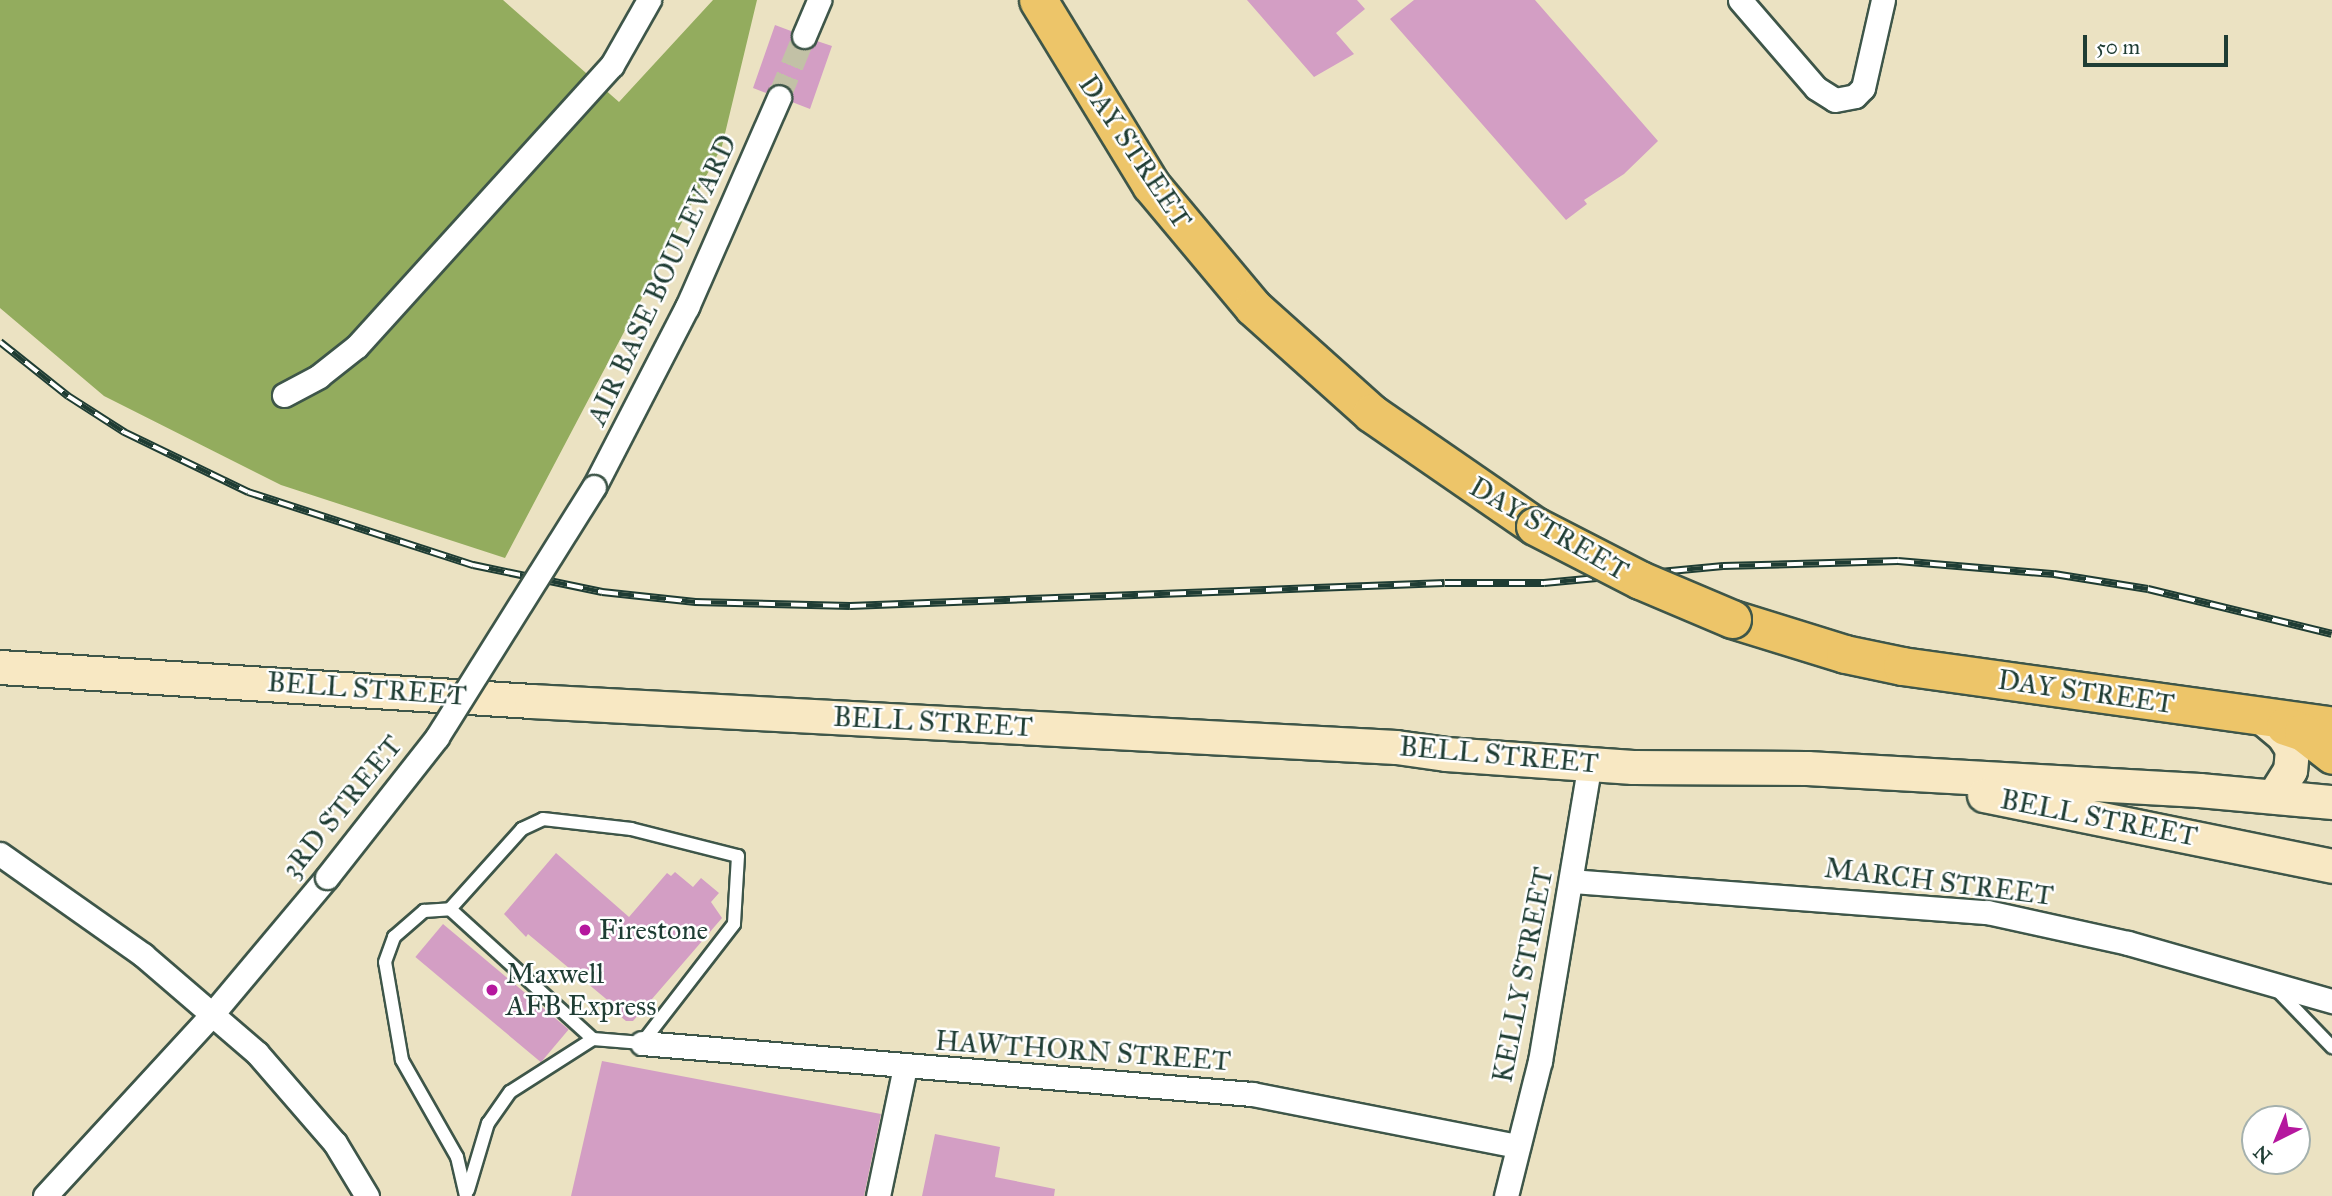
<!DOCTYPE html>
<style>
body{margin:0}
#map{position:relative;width:2332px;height:1196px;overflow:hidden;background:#ebe2c2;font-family:"IM FELL Great Primer",serif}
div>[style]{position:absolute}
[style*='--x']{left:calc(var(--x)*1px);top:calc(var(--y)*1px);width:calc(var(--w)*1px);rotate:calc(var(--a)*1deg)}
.forest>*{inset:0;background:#93ac5e}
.building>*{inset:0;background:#d39ec4;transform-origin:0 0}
.street-tunnel>*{height:23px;margin-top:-11.5px;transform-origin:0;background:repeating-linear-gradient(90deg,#c2c1a6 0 23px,transparent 0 34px)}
.roads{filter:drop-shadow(2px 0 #3e5649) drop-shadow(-2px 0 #3e5649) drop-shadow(0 2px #3e5649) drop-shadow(0 -2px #3e5649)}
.lane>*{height:12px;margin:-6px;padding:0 6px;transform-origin:6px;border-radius:6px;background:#fff}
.street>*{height:23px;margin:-11.5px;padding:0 11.5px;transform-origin:11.5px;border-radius:11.5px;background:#fff}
.secondary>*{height:33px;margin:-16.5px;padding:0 16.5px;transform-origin:16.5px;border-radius:16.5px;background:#f8e8c3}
.primary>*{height:37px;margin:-18.5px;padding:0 18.5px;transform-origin:18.5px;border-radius:18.5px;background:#edc569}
.rail>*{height:8px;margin-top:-4px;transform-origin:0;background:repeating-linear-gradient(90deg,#fff 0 16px,#1f3d34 0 32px);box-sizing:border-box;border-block:2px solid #1f3d34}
.bridges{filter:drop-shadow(2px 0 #3e5649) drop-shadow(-2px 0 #3e5649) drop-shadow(0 2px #3e5649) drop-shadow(0 -2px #3e5649)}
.street-bridge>*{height:23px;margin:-11.5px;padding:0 11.5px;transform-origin:11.5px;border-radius:11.5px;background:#fff}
.primary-bridge>*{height:37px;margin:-18.5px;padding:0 18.5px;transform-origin:18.5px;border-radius:18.5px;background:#edc569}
.dots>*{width:19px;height:19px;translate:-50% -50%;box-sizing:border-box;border:4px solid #fff;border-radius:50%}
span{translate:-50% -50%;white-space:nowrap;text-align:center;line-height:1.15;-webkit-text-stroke:5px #fff;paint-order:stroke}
.street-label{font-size:28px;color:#1f3d34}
.poi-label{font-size:28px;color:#1f3d34}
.left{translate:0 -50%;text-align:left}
.north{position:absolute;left:2241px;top:1105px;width:70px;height:70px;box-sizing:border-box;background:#fff;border:2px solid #a5b1ae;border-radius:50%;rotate:223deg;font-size:19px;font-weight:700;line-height:28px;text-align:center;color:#1f3d34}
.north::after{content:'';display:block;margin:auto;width:24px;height:32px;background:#b5179e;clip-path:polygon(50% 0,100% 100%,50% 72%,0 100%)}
.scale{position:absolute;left:2083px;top:35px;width:145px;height:32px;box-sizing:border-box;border:4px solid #1f3d34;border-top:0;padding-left:9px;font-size:21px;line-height:24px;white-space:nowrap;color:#1f3d34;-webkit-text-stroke:5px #fff;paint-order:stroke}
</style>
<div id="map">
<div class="forest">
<i style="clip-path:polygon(0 0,503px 0,619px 102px,713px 0,757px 0,722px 146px,505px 558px,281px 485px,104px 396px,0 308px)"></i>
</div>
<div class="building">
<i style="clip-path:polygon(1247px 0,1357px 0,1365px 9px,1336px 33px,1354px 54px,1314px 77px)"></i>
<i style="clip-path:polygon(1414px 0,1535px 0,1658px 141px,1624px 174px,1584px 200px,1587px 204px,1566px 220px,1390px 19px)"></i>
<i style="clip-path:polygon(775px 25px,791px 31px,793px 44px,799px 49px,812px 47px,817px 41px,832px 46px,810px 109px,792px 102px,791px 89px,784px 84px,771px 85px,766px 93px,753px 88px)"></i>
<i style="clip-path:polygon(556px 853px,629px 917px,667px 873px,671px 876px,675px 872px,693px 887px,701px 878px,719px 893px,711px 902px,722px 918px,633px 1021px,626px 1021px,608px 1006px,611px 1003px,528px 934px,526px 937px,504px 914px)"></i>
<i style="left:443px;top:924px;width:164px;height:43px;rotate:40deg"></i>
<i style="clip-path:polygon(602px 1061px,881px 1114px,864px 1196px,571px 1196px)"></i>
<i style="clip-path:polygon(935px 1134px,1000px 1147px,995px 1177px,1055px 1189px,1054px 1196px,922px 1196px)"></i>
</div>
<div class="street-tunnel">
<i style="--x:779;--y:97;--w:66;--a:-67.7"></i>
</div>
<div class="roads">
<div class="lane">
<i style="--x:450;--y:909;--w:193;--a:42.3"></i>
<i style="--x:2276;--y:989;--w:81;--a:46"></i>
<i style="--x:466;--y:1196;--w:40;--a:-103"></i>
<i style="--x:457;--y:1157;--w:112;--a:-119.6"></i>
<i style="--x:402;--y:1060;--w:99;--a:-99.8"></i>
<i style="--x:385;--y:962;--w:27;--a:-70"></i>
<i style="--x:394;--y:937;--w:40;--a:-41"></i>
<i style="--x:424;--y:911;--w:26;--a:-4"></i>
<i style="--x:450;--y:909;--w:108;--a:-48"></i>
<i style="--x:522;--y:829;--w:23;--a:-25"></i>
<i style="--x:543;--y:819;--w:89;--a:6.5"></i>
<i style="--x:631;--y:829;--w:110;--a:14.2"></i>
<i style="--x:738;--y:856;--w:68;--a:93.4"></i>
<i style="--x:734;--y:924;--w:150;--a:127.7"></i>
<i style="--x:642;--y:1043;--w:49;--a:-175.3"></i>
<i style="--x:593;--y:1039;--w:98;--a:147.4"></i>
<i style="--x:510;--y:1092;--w:38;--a:125"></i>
<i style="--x:488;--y:1123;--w:70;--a:106.6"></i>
</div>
<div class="street">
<i style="--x:1740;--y:0;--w:116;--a:49.2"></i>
<i style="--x:1816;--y:88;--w:22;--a:32"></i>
<i style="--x:1835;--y:100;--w:20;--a:-11"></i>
<i style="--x:1855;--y:96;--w:11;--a:-45"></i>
<i style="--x:1863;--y:88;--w:90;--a:-77.2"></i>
<i style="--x:804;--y:36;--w:39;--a:-67"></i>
<i style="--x:284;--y:395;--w:40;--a:-28"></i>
<i style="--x:319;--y:376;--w:48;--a:-38.3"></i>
<i style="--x:357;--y:346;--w:379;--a:-47.8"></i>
<i style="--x:612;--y:65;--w:75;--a:-60.4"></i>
<i style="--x:594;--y:487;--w:203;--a:-62.7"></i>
<i style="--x:687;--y:307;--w:229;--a:-66.3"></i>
<i style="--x:0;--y:854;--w:175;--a:35.2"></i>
<i style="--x:143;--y:955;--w:150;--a:40.7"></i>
<i style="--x:257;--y:1053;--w:119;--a:49.1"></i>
<i style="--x:335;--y:1143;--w:62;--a:58.9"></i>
<i style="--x:1571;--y:881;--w:417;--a:4.3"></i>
<i style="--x:1987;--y:912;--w:144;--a:12.4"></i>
<i style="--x:2128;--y:943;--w:212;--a:15.9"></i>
<i style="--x:642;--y:1043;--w:612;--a:4.78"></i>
<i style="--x:1252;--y:1094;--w:269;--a:11.1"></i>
<i style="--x:45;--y:1196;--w:248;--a:-47.4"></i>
<i style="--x:213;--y:1013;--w:177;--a:-50"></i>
<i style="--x:878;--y:1196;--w:132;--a:-78.2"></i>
<i style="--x:1506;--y:1196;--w:139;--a:-75.9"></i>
<i style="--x:1540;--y:1061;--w:302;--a:-80.5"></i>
</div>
<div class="secondary">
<i style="--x:0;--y:667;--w:532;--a:3.66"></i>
<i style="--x:531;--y:701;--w:866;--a:3.04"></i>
<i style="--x:1396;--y:747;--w:50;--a:8"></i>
<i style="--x:1446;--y:754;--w:187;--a:4"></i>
<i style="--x:1633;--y:767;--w:174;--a:0.3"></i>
<i style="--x:1807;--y:768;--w:393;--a:3.2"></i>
<i style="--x:2199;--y:790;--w:134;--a:5.2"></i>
<i style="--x:2264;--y:719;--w:25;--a:40"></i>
<i style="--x:2283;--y:735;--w:17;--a:57"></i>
<i style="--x:2292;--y:749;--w:21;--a:95"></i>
<i style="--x:2290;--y:770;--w:31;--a:122"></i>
<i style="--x:1984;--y:795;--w:355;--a:11.5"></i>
</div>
<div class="primary">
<i style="--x:1038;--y:0;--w:217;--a:58.6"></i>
<i style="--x:1151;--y:185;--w:159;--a:50.1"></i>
<i style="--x:1253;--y:307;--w:159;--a:41.9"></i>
<i style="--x:1371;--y:413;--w:199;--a:34.6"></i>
<i style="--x:1732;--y:619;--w:118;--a:17.2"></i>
<i style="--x:1845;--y:654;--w:58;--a:11.9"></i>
<i style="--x:1902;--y:666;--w:434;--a:7.9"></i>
<i style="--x:2285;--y:726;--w:19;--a:18"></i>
<i style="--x:2303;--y:732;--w:37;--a:38"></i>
</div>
</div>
<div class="rail">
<i style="--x:0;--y:342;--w:87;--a:38.5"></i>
<i style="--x:68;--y:396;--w:67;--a:32.7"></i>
<i style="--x:124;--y:432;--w:138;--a:25.8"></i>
<i style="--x:248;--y:492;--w:237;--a:18"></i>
<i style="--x:473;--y:565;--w:132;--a:11.8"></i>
<i style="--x:602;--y:592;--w:94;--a:6.1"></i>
<i style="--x:695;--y:602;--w:155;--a:1.5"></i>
<i style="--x:850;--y:606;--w:595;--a:-2.21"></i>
<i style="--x:1445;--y:583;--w:99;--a:0"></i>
<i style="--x:1544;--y:583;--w:180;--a:-5.4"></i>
<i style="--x:1723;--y:566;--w:175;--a:-1.6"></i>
<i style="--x:1898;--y:561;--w:157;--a:4.8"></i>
<i style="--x:2054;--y:574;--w:95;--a:9.1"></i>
<i style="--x:2148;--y:589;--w:189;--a:13.7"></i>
</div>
<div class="bridges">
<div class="street-bridge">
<i style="--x:327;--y:877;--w:178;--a:-51.8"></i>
<i style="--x:437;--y:737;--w:295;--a:-57.9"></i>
</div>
<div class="primary-bridge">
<i style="--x:1535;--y:526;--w:118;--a:27.2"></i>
<i style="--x:1640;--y:580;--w:100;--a:23"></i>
</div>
</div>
<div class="dots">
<i style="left:585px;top:930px;background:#b5179e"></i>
<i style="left:492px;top:990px;background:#b5179e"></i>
</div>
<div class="street-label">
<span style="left:1135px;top:152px;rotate:56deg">DAY STREET</span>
<span style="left:662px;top:280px;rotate:-65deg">AIR BASE BOULEVARD</span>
<span style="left:1549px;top:529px;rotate:30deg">DAY STREET</span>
<span style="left:367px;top:689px;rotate:4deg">BELL STREET</span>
<span style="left:2086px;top:692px;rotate:8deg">DAY STREET</span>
<span style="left:933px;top:722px;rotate:3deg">BELL STREET</span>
<span style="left:1499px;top:755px;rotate:5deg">BELL STREET</span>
<span style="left:342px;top:807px;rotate:-51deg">3RD STREET</span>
<span style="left:2099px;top:818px;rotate:11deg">BELL STREET</span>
<span style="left:1939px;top:882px;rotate:7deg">MARCH STREET</span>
<span style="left:1523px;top:975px;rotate:-79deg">KELLY STREET</span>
<span style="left:1083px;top:1051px;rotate:4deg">HAWTHORN STREET</span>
</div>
<div class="poi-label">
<span class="left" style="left:599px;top:930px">Firestone</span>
<span class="left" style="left:506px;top:990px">Maxwell<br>AFB Express</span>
</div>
<div class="north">N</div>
<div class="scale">50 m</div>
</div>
